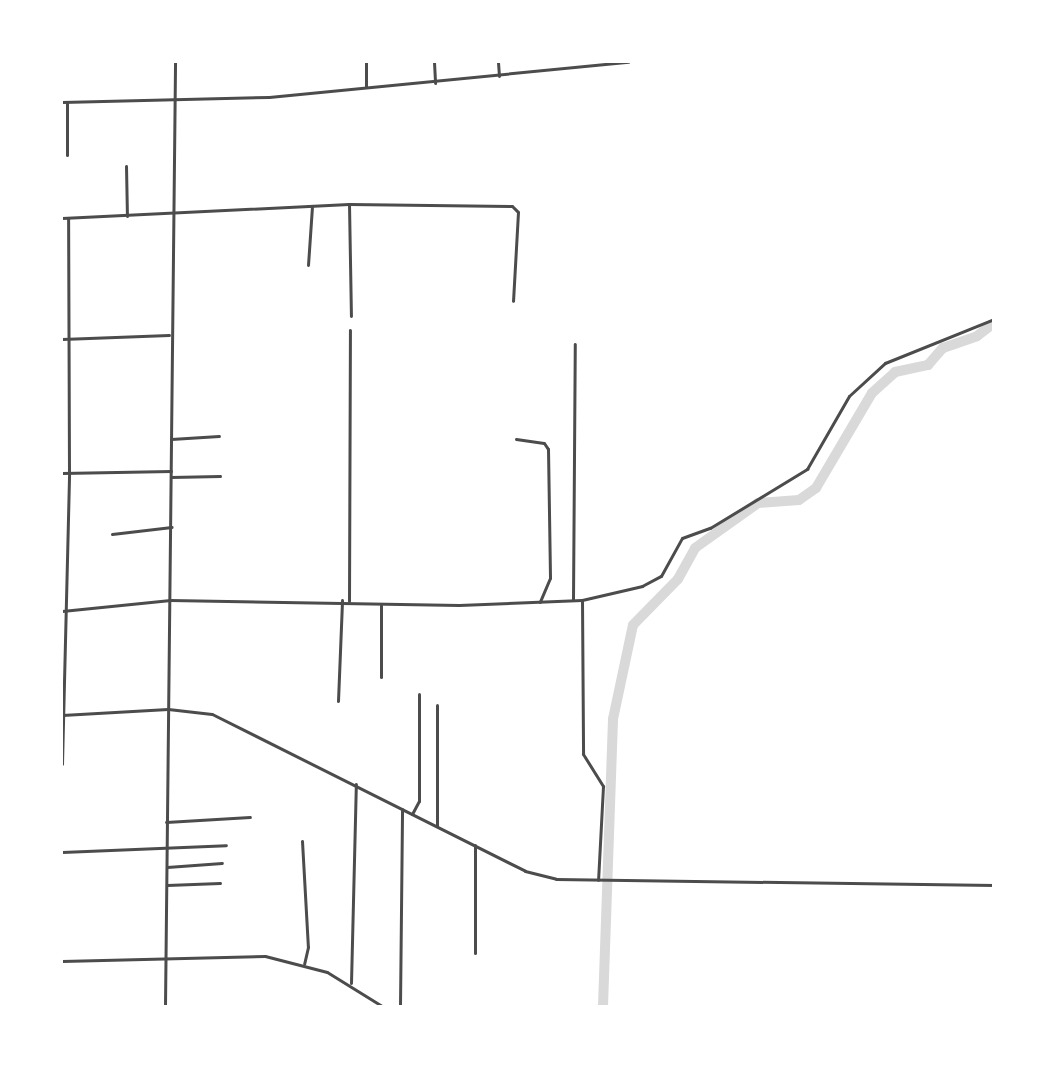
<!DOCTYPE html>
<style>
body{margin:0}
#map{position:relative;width:1055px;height:1068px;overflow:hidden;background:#fff;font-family:Roboto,sans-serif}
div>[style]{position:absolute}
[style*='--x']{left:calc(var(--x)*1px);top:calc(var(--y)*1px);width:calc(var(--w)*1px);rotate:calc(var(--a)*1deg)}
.river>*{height:10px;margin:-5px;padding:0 5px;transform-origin:5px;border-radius:5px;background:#d9d9d9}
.minor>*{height:3px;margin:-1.5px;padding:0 1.5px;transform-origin:1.5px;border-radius:1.5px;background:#4c4c4c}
span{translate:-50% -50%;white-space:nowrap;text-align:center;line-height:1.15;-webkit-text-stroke:6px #fff;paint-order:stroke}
.frame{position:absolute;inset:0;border:63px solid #fff;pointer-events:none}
</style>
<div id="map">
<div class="river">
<i style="--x:603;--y:1006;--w:287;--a:-88"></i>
<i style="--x:613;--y:719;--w:96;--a:-78"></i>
<i style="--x:633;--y:625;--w:64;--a:-45.6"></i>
<i style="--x:678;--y:579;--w:35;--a:-61"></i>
<i style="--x:695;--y:548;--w:77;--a:-35.5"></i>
<i style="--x:758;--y:503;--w:41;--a:-4.2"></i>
<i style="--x:799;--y:500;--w:21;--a:-35"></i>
<i style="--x:816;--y:488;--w:110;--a:-59.5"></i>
<i style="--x:872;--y:393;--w:31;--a:-42"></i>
<i style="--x:895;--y:372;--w:34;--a:-12"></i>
<i style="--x:928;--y:365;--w:23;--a:-49"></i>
<i style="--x:943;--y:348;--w:36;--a:-19"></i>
<i style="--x:977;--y:336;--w:21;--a:-37"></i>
</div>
<div class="minor">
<i style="--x:366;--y:62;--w:25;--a:90"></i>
<i style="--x:434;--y:62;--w:21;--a:87"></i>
<i style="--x:498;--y:62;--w:14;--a:86"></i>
<i style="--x:62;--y:102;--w:207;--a:-1.4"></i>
<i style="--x:269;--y:97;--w:361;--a:-5.6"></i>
<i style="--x:67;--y:102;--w:53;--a:90"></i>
<i style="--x:126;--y:166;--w:50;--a:88.9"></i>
<i style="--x:349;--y:204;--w:112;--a:89"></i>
<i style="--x:62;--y:218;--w:287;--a:-2.8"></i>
<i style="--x:349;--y:204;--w:163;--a:0.7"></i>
<i style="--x:512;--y:206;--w:8;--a:45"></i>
<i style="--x:518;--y:212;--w:89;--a:93.2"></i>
<i style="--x:308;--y:265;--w:59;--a:-86.1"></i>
<i style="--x:62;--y:339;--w:107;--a:-2.1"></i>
<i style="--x:171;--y:439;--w:48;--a:-3.6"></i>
<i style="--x:516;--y:439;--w:28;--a:8"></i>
<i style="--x:544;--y:443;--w:7;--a:56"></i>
<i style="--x:548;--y:449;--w:129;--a:89.1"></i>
<i style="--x:550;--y:578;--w:26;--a:113"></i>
<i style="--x:62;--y:473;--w:109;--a:-1.1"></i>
<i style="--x:171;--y:477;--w:49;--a:-1.2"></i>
<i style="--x:112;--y:534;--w:60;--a:-6.7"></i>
<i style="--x:573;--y:600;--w:256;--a:-89.6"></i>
<i style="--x:582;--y:600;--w:154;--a:89.6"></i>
<i style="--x:583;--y:754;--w:38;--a:58"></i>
<i style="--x:603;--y:786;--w:94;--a:93"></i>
<i style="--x:349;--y:601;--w:271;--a:-89.8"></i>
<i style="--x:381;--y:605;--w:72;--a:90"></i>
<i style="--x:62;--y:611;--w:109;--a:-5.8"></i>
<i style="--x:170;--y:600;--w:289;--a:1"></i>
<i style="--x:459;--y:605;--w:123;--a:-2.3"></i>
<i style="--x:582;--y:600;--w:62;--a:-13.1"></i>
<i style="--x:642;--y:586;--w:21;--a:-28"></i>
<i style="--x:661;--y:576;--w:43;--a:-61.1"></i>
<i style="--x:682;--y:538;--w:30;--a:-20"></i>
<i style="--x:710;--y:528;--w:114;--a:-31.3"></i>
<i style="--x:807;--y:469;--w:84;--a:-60.1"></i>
<i style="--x:849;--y:396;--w:49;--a:-42.5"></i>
<i style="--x:885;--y:363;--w:118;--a:-22"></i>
<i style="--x:338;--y:701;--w:101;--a:-87.7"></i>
<i style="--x:62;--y:715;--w:106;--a:-3.2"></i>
<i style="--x:168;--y:709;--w:44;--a:6.5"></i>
<i style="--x:212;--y:714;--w:350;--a:26.6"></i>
<i style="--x:525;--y:871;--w:32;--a:14"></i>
<i style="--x:556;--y:879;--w:438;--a:0.8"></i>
<i style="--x:62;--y:764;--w:291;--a:-88.6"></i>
<i style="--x:69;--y:473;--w:255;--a:-90.2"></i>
<i style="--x:412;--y:814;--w:15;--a:-62"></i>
<i style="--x:419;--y:801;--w:107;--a:-90"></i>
<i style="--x:166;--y:822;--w:84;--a:-3.4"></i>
<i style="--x:437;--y:826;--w:121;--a:-90"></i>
<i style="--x:302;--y:841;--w:106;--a:86.8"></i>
<i style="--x:308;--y:947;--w:17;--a:103"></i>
<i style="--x:62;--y:852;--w:164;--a:-2.4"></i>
<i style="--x:167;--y:867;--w:55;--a:-4.2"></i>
<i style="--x:167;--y:885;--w:53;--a:-2.2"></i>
<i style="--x:475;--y:953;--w:108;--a:-90"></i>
<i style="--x:62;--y:961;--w:203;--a:-1.4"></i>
<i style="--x:265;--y:956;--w:64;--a:14.5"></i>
<i style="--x:327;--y:972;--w:65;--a:31.7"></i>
<i style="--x:351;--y:983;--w:199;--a:-88.6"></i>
<i style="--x:165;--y:1006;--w:944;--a:-89.39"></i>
<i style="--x:400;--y:1006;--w:197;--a:-89.4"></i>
</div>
<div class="frame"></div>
</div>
